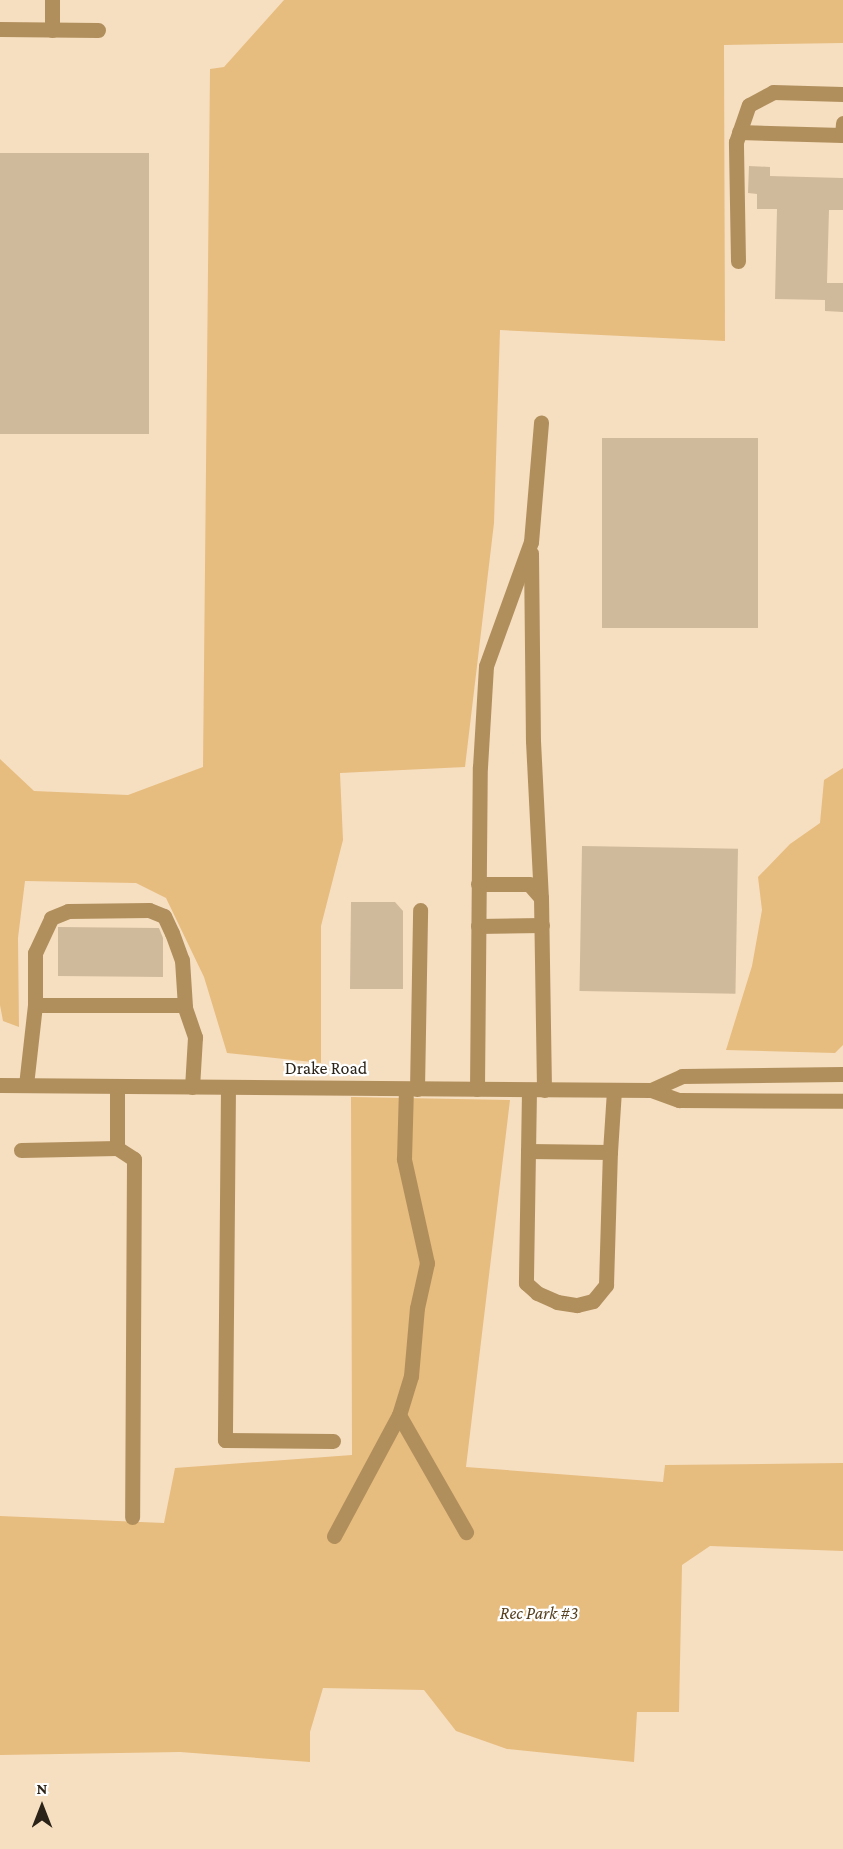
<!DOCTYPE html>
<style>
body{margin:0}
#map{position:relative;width:843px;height:1849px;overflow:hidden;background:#f6dfc0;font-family:"Crimson Pro",serif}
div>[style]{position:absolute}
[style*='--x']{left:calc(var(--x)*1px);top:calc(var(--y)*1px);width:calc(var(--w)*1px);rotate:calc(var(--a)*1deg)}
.green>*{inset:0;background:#e7bc7f}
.building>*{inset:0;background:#d0ba9c;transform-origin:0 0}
.minor>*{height:15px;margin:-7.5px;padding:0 7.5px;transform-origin:7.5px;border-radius:7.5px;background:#b18f5d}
span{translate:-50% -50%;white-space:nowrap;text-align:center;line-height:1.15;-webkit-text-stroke:4.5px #fff;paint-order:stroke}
.street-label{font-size:18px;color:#2b2317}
.park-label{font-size:18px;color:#56401f;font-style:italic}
.north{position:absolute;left:12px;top:1777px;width:60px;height:60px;-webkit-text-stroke:4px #fff;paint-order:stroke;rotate:0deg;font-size:16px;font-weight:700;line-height:24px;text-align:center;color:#2b2317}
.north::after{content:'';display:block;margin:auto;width:21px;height:27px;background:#2b2317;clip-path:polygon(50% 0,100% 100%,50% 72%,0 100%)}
</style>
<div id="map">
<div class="green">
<i style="clip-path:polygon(284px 0,843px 0,843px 43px,724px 45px,725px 341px,500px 330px,494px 523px,465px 767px,340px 773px,343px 840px,321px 926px,321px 1063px,227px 1053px,204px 977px,166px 898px,136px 883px,25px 881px,18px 938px,19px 1027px,3px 1021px,0 1005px,0 759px,34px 791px,128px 795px,203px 767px,210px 69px,224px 67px)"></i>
<i style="clip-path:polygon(843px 768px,843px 1045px,835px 1053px,726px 1050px,752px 966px,762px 910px,758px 877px,790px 844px,820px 823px,824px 780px)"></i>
<i style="clip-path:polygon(351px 1097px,510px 1100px,466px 1467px,663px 1482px,665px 1465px,843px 1463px,843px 1551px,710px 1546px,682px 1565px,679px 1712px,637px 1712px,634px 1762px,507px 1749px,456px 1731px,424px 1690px,323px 1688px,310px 1732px,310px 1762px,180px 1752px,0 1755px,0 1516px,164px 1523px,175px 1468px,352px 1455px)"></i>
</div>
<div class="building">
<i style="left:0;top:153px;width:149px;height:281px"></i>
<i style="clip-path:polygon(749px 166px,770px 167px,770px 176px,843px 178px,843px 210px,829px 210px,827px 283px,843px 283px,843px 312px,825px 311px,825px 300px,775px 299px,777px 209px,757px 209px,757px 194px,748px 193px)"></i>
<i style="left:602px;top:438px;width:156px;height:190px"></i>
<i style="left:582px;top:846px;width:156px;height:145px;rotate:1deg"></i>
<i style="clip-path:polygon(351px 902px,395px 902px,403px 911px,403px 989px,350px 989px)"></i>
<i style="clip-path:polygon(58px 927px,159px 928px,163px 938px,163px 977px,58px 976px)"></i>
</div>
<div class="minor">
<i style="--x:0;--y:29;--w:98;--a:0.6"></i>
<i style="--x:52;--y:30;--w:30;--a:-90"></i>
<i style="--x:739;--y:132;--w:103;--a:1.7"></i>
<i style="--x:842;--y:135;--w:12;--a:-85"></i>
<i style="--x:738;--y:261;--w:119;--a:-91"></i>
<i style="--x:736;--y:142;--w:39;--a:-71"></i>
<i style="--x:749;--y:105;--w:27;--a:-28"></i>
<i style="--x:773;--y:92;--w:70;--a:1.6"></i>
<i style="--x:531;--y:553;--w:188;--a:89.4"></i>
<i style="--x:533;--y:741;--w:157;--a:87.1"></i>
<i style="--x:478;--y:884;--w:51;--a:0"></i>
<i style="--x:529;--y:884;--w:18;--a:49"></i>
<i style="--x:541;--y:898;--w:192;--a:89.1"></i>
<i style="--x:478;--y:926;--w:64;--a:-0.9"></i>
<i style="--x:35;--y:1005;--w:52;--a:-90"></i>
<i style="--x:35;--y:953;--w:38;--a:-65"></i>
<i style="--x:51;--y:918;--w:18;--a:-22"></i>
<i style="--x:68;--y:911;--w:81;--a:-0.7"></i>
<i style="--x:149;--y:910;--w:16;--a:22"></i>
<i style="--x:164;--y:916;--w:19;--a:65"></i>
<i style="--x:172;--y:933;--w:29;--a:70"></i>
<i style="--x:182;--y:960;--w:47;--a:86.3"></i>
<i style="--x:0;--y:1085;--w:651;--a:0.44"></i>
<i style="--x:651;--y:1090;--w:30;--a:20"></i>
<i style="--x:679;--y:1100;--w:164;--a:0.3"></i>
<i style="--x:26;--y:1085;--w:81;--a:-83.6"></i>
<i style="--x:35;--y:1005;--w:149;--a:0"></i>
<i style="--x:184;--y:1005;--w:34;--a:71"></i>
<i style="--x:195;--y:1037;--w:50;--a:93.4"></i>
<i style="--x:117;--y:1086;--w:62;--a:90"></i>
<i style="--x:117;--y:1148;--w:20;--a:33"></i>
<i style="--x:134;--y:1159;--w:358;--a:90.3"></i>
<i style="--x:228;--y:1087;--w:353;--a:90.5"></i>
<i style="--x:225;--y:1440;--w:108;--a:0.5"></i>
<i style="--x:417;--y:1089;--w:179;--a:-89"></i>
<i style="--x:477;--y:1089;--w:322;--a:-89.5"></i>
<i style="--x:480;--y:767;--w:101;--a:-86.6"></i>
<i style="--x:486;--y:666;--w:132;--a:-70.1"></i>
<i style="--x:531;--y:542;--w:120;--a:-85.2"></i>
<i style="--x:529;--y:1090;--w:61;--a:90.9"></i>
<i style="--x:528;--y:1151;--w:82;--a:0.7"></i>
<i style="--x:610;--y:1152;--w:62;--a:-86.3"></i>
<i style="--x:651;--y:1090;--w:34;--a:-24"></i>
<i style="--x:682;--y:1076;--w:161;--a:-0.7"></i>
<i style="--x:21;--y:1150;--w:96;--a:-1.2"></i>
<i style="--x:528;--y:1151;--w:132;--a:90.9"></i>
<i style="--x:526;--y:1283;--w:15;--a:42"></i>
<i style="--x:537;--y:1293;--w:22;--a:24"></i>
<i style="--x:557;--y:1302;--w:20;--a:9"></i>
<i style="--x:577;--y:1305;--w:16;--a:-14"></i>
<i style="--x:593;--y:1301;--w:21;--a:-51"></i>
<i style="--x:606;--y:1285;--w:133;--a:-88.3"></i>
<i style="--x:399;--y:1415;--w:41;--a:-72.9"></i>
<i style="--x:411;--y:1376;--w:68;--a:-85"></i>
<i style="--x:417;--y:1308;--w:46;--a:-77.5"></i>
<i style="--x:427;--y:1263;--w:107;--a:-102.5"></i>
<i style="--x:404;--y:1159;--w:70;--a:-88.4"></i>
<i style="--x:334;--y:1536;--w:137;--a:-61.8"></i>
<i style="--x:399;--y:1415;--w:135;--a:60.2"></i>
</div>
<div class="street-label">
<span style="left:326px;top:1068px">Drake Road</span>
</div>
<div class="park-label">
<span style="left:539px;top:1613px">Rec Park #3</span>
</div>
<div class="north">N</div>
</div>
